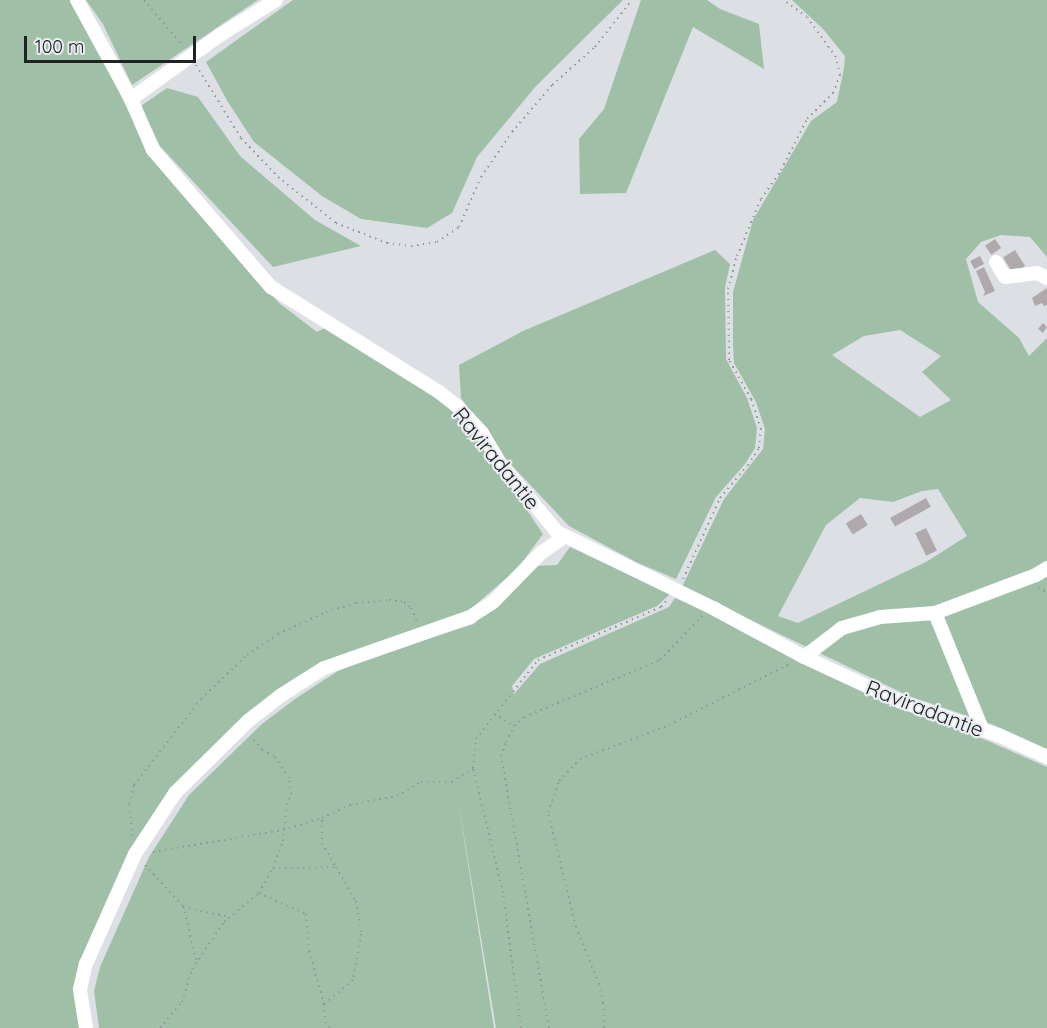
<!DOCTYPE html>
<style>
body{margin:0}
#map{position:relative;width:1047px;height:1028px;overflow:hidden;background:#dce0e4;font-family:Quicksand,sans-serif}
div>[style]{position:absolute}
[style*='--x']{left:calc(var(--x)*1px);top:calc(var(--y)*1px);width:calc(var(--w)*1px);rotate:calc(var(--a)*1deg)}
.green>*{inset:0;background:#9fbfa6}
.building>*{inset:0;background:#afa9ab;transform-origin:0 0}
.path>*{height:2px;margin-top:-1px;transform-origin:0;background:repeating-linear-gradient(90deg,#93979a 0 1.5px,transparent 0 6px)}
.minor>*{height:14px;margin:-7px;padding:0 7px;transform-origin:7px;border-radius:7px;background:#fff}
span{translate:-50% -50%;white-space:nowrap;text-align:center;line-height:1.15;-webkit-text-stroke:4.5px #e9edf1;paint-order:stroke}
.street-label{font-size:21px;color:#202223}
.scale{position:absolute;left:24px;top:36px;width:172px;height:27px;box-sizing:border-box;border:3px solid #202223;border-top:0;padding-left:8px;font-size:18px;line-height:21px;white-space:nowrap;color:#202223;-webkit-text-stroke:4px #e9edf1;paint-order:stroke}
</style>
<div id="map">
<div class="green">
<i style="clip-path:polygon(0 0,70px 0,86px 24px,149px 153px,252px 272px,279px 303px,317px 332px,325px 328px,436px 396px,454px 410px,477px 436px,543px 534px,517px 569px,467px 612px,322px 663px,171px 789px,80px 962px,80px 1028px,0 1028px)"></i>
<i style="clip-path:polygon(86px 0,258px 0,132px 85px,103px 24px)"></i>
<i style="clip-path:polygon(293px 0,623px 0,536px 86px,477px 157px,452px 213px,427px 228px,361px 219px,322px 196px,254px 142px,228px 102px,206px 62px)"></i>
<i style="clip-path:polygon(641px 0,707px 0,720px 9px,759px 24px,764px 69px,693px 27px,626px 193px,580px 194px,579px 139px,604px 109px)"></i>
<i style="clip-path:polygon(evenodd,792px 0,1047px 0,1047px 257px,1030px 237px,1001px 235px,981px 242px,966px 259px,978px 302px,1019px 338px,1029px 356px,1047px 338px,1047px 749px,994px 725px,909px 696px,682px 587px,724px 499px,763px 449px,765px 429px,756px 402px,734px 363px,733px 344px,733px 292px,753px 220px,811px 121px,837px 102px,844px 68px,845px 56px,823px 29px,792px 0,900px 330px,941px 356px,922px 372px,951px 400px,920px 417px,832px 355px,864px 336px,900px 330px,792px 0,938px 489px,967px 536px,926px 562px,798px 623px,778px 616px,826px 525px,860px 498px,893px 502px,922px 491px,938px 489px)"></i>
<i style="clip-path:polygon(167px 88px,198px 97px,240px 156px,315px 220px,361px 246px,273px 267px,160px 146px,141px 106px)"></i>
<i style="clip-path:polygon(715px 250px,730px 264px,725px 288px,726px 359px,747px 398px,757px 428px,755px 448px,745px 464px,716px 497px,676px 579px,638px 563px,569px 526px,505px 458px,461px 398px,459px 365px,523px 331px)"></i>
<i style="clip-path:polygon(570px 547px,670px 594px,657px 606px,534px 659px,512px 686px,514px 694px,540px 664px,669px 607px,675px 598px,717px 616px,878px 699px,988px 741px,1047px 767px,1047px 1028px,496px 1028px,457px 794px,494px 1028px,99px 1028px,94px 991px,100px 967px,149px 857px,189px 795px,262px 724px,295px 699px,338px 671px,397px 648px,474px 624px,533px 566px,557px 565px)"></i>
</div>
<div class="building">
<i style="left:995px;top:239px;width:11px;height:12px;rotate:56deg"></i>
<i style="left:1015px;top:250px;width:19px;height:14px;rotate:58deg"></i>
<i style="left:980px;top:256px;width:9px;height:11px;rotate:63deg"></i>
<i style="clip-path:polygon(984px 267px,995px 291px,983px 296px,985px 292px,976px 271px)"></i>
<i style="clip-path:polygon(1047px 288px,1047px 305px,1044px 306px,1042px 303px,1035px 306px,1032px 298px)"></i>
<i style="clip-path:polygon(1043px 323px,1047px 327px,1043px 333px,1038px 329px)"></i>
<i style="left:926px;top:498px;width:10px;height:41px;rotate:61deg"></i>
<i style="left:861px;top:514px;width:13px;height:18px;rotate:58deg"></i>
<i style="left:926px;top:528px;width:25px;height:12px;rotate:64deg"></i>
</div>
<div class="path">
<i style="--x:144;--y:0;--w:60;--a:49.7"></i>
<i style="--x:196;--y:65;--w:86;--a:58.3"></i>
<i style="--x:241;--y:138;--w:54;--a:46.5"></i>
<i style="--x:278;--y:177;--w:74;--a:38.4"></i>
<i style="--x:336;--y:223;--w:55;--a:21.4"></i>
<i style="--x:387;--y:243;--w:24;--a:7"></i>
<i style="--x:411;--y:246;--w:26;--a:-9"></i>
<i style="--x:437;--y:242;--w:27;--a:-34"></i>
<i style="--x:459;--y:227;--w:55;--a:-66.3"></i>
<i style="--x:481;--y:177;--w:55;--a:-55.4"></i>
<i style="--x:512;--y:132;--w:62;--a:-49.6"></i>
<i style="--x:552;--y:85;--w:57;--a:-41.5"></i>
<i style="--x:595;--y:47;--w:60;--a:-51.8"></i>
<i style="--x:683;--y:579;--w:89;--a:-65.4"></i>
<i style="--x:720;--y:498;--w:43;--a:-49.7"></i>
<i style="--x:748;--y:465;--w:20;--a:-57"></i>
<i style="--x:759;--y:448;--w:19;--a:-84"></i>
<i style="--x:761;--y:429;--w:32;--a:-108"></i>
<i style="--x:751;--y:399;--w:45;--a:-119.4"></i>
<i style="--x:729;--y:360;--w:71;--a:-90.8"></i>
<i style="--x:728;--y:289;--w:34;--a:-75"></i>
<i style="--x:737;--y:256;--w:62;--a:-67.2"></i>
<i style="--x:761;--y:199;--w:35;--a:-55"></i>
<i style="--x:781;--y:170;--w:57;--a:-63"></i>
<i style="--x:807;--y:119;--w:37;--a:-45"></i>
<i style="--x:833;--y:93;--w:19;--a:-69"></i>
<i style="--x:840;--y:75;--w:18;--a:-103"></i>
<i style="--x:836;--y:57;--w:49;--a:-125.9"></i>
<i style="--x:807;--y:17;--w:29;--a:-144"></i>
<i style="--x:1038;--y:588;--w:10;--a:24"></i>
<i style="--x:494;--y:714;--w:23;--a:31"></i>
<i style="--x:322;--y:820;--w:23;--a:90"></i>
<i style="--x:322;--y:843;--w:28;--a:60"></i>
<i style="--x:132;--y:836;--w:32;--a:-95"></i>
<i style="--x:129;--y:804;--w:20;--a:-75"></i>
<i style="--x:134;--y:785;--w:109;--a:-52.1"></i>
<i style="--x:201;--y:699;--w:64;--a:-43.7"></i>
<i style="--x:247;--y:655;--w:37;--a:-34"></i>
<i style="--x:278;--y:634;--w:53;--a:-24.6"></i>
<i style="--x:326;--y:612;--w:31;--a:-17"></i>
<i style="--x:356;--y:603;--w:33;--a:-5"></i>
<i style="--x:389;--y:600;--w:15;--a:8"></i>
<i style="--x:404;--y:602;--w:9;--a:41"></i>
<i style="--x:411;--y:608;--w:17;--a:65"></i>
<i style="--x:153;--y:852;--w:132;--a:-9.6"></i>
<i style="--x:283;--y:830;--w:41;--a:-17.1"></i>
<i style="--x:322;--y:818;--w:31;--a:-25"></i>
<i style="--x:350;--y:805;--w:48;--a:-10.8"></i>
<i style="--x:397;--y:796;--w:28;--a:-30"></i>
<i style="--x:421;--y:782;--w:31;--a:0"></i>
<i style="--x:452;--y:782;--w:25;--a:-34"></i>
<i style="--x:145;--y:865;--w:56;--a:47.2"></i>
<i style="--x:183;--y:906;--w:59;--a:76.2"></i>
<i style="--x:273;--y:868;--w:63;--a:-0.9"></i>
<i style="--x:336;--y:867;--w:39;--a:60"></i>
<i style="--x:356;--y:901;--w:33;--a:81"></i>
<i style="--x:361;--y:934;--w:47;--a:99.9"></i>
<i style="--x:353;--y:980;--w:38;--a:140"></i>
<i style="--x:324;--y:1004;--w:18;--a:87"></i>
<i style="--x:325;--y:1022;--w:7;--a:56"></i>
<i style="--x:259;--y:893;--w:51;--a:24.1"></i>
<i style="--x:306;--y:914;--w:37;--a:85"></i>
<i style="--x:309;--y:951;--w:55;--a:74.2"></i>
<i style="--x:183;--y:907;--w:48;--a:12"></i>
<i style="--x:160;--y:1028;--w:34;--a:-50"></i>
<i style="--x:182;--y:1002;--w:34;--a:-73"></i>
<i style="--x:192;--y:969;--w:57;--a:-55.8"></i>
<i style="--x:224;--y:922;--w:45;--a:-39.6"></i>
<i style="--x:259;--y:893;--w:29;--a:-61"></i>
<i style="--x:273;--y:868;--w:29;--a:-70"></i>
<i style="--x:283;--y:841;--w:36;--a:-84"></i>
<i style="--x:287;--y:805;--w:12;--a:-70"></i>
<i style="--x:291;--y:794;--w:16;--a:-97"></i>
<i style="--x:289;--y:778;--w:27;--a:-124"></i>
<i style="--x:274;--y:756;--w:13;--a:-153"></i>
<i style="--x:262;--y:750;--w:18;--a:-128"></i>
<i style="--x:521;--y:1028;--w:136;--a:-97.6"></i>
<i style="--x:503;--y:893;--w:129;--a:-103.5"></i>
<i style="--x:473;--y:768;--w:29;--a:-84"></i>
<i style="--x:476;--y:739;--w:100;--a:-51.9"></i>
<i style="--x:538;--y:660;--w:134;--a:-23.3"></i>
<i style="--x:661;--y:607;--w:9;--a:-49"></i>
<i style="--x:549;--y:1028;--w:276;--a:-100"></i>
<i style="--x:501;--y:756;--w:15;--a:-70"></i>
<i style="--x:506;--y:742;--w:18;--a:-63"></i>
<i style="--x:514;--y:726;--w:13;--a:-42"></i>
<i style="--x:524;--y:717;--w:147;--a:-22.7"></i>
<i style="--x:660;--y:660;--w:61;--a:-46.3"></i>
<i style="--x:604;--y:1028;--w:25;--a:-92"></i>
<i style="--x:603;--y:1003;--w:19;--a:-102"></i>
<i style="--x:599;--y:984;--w:61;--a:-112"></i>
<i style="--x:576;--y:927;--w:118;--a:-103.7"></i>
<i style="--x:548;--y:812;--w:33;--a:-70"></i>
<i style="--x:559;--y:781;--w:30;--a:-46"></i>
<i style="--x:580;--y:759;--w:95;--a:-20.9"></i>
<i style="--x:669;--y:725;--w:137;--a:-26.9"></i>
</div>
<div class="minor">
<i style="--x:77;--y:0;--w:113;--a:61.4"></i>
<i style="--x:131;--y:99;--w:56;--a:66.7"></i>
<i style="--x:153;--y:150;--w:181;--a:49.3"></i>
<i style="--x:271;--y:287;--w:198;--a:32"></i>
<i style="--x:439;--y:392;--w:23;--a:38"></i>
<i style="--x:457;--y:406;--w:37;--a:47"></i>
<i style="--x:482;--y:433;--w:35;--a:59"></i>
<i style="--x:500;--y:463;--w:89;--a:50.4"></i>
<i style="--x:557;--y:532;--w:174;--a:26"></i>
<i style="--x:713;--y:608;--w:103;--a:28.3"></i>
<i style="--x:804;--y:657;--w:105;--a:24.9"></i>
<i style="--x:899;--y:701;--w:105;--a:19"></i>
<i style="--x:998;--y:735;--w:54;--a:24.2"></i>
<i style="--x:131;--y:99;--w:110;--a:-35.7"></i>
<i style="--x:220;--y:35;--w:66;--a:-32"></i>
<i style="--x:996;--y:262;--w:17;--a:59"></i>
<i style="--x:1005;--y:277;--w:32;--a:-7"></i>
<i style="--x:1037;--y:273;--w:11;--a:27"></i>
<i style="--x:935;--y:613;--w:125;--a:67.9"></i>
<i style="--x:804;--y:657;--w:48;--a:-37.3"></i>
<i style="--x:842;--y:628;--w:40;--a:-16"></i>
<i style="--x:880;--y:617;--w:55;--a:-4.2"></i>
<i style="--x:935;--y:613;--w:108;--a:-20.6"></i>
<i style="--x:1036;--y:575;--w:13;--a:-32"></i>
<i style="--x:86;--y:1028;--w:39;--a:-99"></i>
<i style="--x:80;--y:989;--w:26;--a:-77"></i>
<i style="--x:86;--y:964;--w:120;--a:-66"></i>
<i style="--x:135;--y:854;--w:73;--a:-56.7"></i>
<i style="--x:175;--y:793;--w:103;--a:-44.6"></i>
<i style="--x:248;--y:721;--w:41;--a:-38"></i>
<i style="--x:280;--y:696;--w:52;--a:-32.5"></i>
<i style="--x:324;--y:668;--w:155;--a:-19.3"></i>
<i style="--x:470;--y:617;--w:27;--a:-33"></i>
<i style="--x:493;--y:602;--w:69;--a:-45.6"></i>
<i style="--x:541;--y:553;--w:29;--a:-35"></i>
</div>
<div class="street-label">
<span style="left:497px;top:458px;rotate:51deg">Raviradantie</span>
<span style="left:925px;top:708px;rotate:21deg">Raviradantie</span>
</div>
<div class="scale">100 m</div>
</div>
